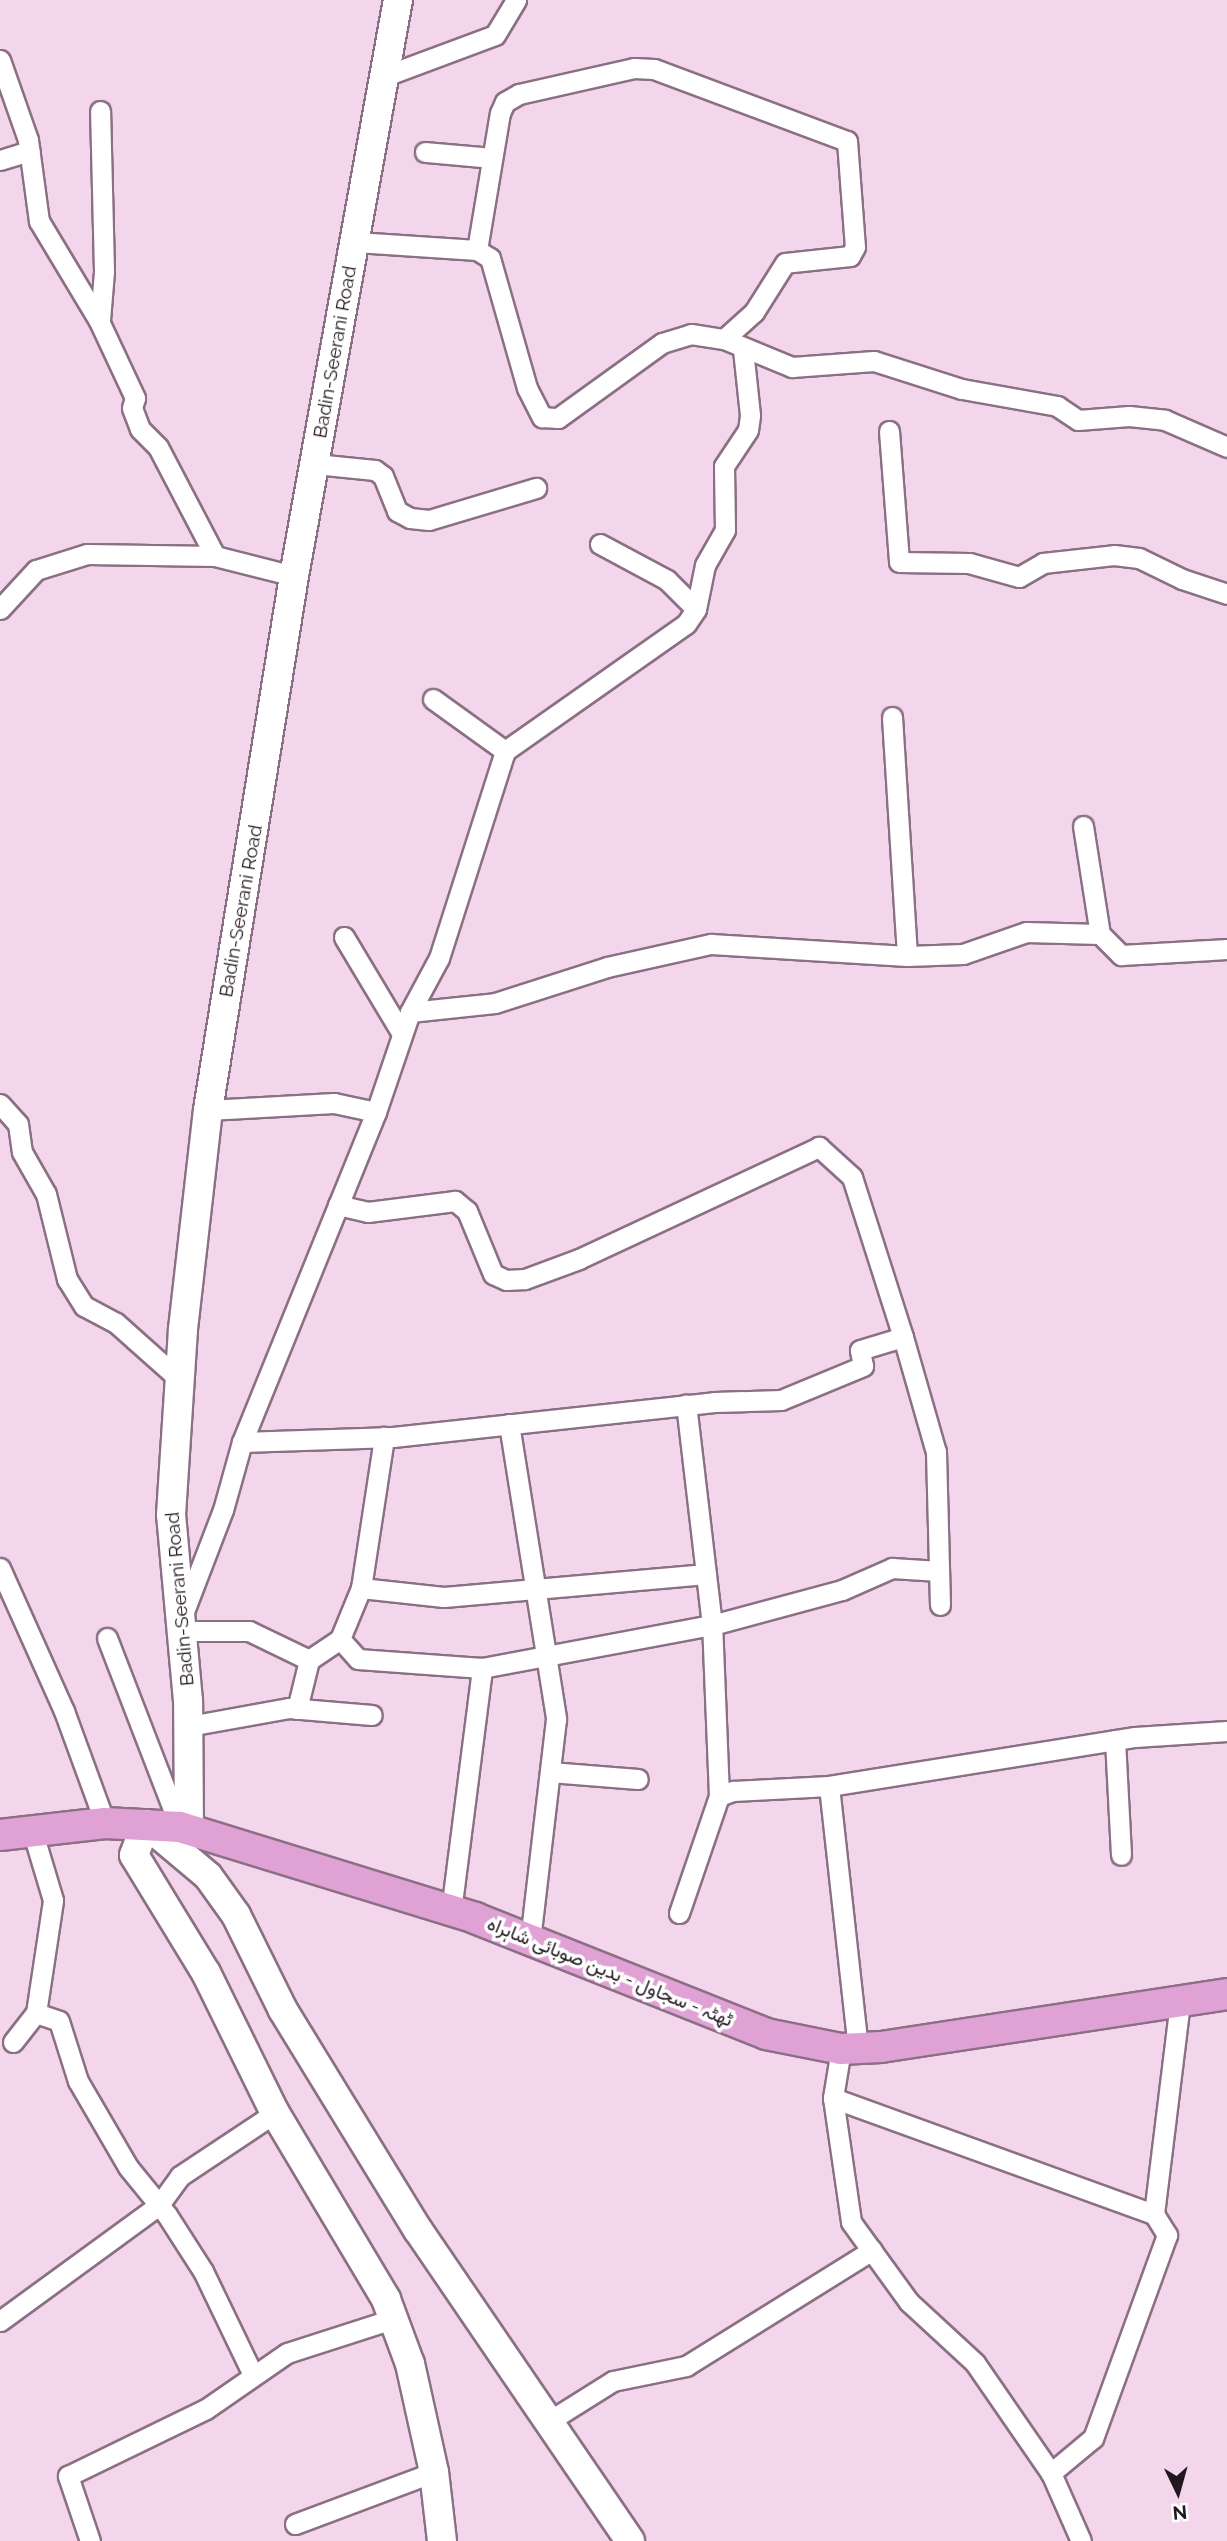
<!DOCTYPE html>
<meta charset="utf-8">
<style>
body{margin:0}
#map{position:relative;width:1227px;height:2541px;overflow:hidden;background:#f3d5ec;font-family:Raleway,Vazirmatn,sans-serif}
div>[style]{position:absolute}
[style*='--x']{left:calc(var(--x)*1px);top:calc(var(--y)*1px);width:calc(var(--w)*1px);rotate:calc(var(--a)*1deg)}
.roads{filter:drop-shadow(2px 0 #8b7085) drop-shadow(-2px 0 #8b7085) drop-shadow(0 2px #8b7085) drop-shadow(0 -2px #8b7085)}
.street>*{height:19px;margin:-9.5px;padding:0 9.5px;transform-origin:9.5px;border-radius:9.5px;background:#fff}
.secondary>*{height:28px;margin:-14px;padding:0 14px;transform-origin:14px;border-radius:14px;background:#fff}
.primary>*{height:30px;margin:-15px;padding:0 15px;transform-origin:15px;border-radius:15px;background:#e0a1d5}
span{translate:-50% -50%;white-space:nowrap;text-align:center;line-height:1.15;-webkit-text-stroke:7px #fff;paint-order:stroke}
.street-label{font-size:19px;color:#21171f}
.north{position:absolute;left:1143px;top:2457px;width:70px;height:70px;-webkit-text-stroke:5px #fff;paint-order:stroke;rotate:175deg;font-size:19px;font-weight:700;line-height:28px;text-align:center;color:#21171f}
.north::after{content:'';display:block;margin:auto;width:24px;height:32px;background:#21171f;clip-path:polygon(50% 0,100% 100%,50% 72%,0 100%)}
</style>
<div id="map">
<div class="roads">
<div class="street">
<i style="--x:0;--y:60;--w:85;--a:70.7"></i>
<i style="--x:28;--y:140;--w:82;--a:82.3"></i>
<i style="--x:39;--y:221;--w:117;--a:59"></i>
<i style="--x:99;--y:321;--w:85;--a:64.9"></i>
<i style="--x:135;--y:398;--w:10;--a:107"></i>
<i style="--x:132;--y:408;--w:22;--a:69"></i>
<i style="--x:140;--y:429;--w:25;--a:45"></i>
<i style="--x:158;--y:447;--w:123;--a:62.4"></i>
<i style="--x:215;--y:556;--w:81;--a:14.2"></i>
<i style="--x:385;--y:76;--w:117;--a:-20.4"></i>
<i style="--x:495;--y:35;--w:41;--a:-59"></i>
<i style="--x:425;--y:152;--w:67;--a:5.1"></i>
<i style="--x:0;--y:160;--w:31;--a:-17"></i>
<i style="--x:356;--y:242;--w:121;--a:3.8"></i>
<i style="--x:477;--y:250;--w:15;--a:32"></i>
<i style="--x:490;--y:258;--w:135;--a:74.1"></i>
<i style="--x:527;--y:388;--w:33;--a:63"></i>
<i style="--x:542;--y:417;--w:16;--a:4"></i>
<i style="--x:558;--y:418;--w:128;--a:-35.8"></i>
<i style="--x:662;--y:343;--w:30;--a:-17"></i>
<i style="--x:691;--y:334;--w:33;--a:9"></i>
<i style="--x:724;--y:339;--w:74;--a:22.4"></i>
<i style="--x:792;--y:367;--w:82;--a:-4.2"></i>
<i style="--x:874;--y:361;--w:92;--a:17.7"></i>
<i style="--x:962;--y:389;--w:97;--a:10.1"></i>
<i style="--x:1057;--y:406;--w:25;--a:34"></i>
<i style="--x:1078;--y:420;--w:51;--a:-4.5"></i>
<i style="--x:1129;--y:416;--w:36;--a:6"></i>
<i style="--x:1165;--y:420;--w:68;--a:23.5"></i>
<i style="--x:477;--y:250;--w:139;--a:-80.5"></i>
<i style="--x:500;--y:113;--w:12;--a:-66"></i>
<i style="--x:505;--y:102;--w:16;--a:-30"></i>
<i style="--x:519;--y:94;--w:118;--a:-12.7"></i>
<i style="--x:634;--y:68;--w:20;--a:3"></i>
<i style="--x:654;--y:69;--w:206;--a:20.5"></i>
<i style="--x:847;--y:141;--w:106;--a:85.7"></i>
<i style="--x:855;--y:247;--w:10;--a:119"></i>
<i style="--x:850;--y:256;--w:65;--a:173.9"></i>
<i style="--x:785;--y:263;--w:58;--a:122.3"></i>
<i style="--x:754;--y:312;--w:40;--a:138"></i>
<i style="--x:100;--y:320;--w:49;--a:-85.3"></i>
<i style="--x:104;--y:271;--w:160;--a:-91.4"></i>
<i style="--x:889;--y:431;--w:131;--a:85.6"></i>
<i style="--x:899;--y:562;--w:70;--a:0.8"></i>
<i style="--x:969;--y:563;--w:52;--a:15.6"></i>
<i style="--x:1019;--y:577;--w:28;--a:-30"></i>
<i style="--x:1043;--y:563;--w:71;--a:-6.4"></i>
<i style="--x:1114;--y:555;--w:25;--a:7"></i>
<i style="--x:1139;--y:558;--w:48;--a:26"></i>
<i style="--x:1182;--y:579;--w:47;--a:18.4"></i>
<i style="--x:315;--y:464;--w:60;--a:5.7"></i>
<i style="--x:375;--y:470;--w:10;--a:37"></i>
<i style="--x:383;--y:476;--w:38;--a:68"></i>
<i style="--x:397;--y:511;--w:15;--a:28"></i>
<i style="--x:410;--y:518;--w:19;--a:6"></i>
<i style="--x:429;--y:520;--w:112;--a:-16.7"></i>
<i style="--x:600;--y:544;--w:76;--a:28.2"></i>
<i style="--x:667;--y:580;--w:41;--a:45"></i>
<i style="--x:0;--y:609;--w:53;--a:-47.3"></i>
<i style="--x:36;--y:570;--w:53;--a:-17.4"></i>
<i style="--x:87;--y:554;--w:128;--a:0.9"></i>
<i style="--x:433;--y:699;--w:89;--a:35.8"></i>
<i style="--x:892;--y:717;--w:239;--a:86.4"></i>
<i style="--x:1083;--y:826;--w:109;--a:81.1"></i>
<i style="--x:344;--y:937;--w:113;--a:59.1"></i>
<i style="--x:410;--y:1012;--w:85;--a:-6"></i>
<i style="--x:495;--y:1003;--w:118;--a:-17.8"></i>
<i style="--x:607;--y:967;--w:107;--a:-12.5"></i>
<i style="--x:711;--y:944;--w:196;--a:3.5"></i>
<i style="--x:907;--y:956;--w:56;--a:-2"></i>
<i style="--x:963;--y:954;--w:67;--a:-19.2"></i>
<i style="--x:1026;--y:932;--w:74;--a:1.5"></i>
<i style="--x:1100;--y:934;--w:30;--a:45"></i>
<i style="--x:1121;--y:955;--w:106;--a:-3.2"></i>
<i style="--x:0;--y:1104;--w:27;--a:48"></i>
<i style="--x:18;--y:1124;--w:28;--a:82"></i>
<i style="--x:22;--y:1152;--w:48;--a:60.3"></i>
<i style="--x:46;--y:1194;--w:88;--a:76.1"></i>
<i style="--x:67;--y:1279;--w:32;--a:58"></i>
<i style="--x:84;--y:1306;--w:36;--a:28"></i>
<i style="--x:116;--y:1323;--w:86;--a:41.7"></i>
<i style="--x:208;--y:1110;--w:126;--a:-3.2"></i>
<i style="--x:334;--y:1103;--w:43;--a:12.1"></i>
<i style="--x:903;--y:1337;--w:120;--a:74"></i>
<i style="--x:936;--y:1452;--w:153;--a:88.5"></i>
<i style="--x:509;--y:1424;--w:299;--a:80.9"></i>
<i style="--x:556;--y:1719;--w:223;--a:96.7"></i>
<i style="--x:242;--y:1442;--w:151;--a:-1.9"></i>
<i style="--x:393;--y:1437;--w:323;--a:-6.2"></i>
<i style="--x:714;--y:1402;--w:67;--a:-1.7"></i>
<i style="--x:781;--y:1400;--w:89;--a:-22.5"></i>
<i style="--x:863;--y:1366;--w:16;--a:-101"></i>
<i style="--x:860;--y:1350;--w:45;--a:-16.8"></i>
<i style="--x:903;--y:1337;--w:168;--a:-107.7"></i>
<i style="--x:852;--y:1177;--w:45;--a:-137.7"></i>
<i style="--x:819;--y:1147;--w:265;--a:155"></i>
<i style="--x:579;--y:1259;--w:58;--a:159.7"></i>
<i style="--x:525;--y:1279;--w:19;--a:177"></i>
<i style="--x:506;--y:1280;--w:14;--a:-155"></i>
<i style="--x:493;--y:1274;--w:68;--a:-112.4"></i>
<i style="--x:467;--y:1211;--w:16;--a:-140"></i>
<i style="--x:455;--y:1201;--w:88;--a:172.8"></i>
<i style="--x:368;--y:1212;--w:31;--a:-167"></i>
<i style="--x:0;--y:1568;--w:157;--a:65.9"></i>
<i style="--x:64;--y:1711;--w:119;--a:69.9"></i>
<i style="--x:361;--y:1588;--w:83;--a:6.2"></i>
<i style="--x:444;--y:1597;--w:263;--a:-5"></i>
<i style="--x:183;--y:1614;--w:111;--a:-69"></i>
<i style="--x:223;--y:1510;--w:71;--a:-74.4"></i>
<i style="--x:242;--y:1442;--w:356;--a:-67.9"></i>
<i style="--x:376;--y:1112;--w:106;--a:-71.2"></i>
<i style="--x:410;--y:1012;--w:61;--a:-61.8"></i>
<i style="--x:439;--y:958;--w:217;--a:-72.3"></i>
<i style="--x:505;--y:751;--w:221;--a:-35.1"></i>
<i style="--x:686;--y:624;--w:18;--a:-56"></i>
<i style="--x:696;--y:609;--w:45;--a:-78.4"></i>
<i style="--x:705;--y:565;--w:40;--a:-60.3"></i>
<i style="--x:725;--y:530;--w:64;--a:-90.9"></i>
<i style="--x:724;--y:466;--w:43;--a:-56.3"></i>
<i style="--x:748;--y:430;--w:15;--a:-82"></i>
<i style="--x:750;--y:415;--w:65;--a:-96.1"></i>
<i style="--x:182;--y:1631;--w:67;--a:0"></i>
<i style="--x:249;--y:1631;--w:67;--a:25.8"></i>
<i style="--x:107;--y:1638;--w:203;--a:68.9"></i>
<i style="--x:340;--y:1639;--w:27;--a:48"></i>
<i style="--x:358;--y:1659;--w:124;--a:4.2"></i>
<i style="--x:482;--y:1668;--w:234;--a:-10.6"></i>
<i style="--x:712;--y:1625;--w:135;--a:-15.1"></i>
<i style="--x:842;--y:1590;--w:55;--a:-23.7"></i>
<i style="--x:892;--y:1568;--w:47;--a:3.7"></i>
<i style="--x:297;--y:1709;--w:50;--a:-76.2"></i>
<i style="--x:309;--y:1660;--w:37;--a:-34"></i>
<i style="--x:340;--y:1639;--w:55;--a:-67.6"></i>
<i style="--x:361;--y:1588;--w:153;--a:-81.3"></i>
<i style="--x:189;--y:1726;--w:102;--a:-10.2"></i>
<i style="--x:289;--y:1708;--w:83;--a:4.8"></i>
<i style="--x:1115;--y:1740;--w:115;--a:87"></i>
<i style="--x:550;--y:1772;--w:88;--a:4.5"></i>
<i style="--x:829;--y:1786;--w:264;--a:83.7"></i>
<i style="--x:719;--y:1796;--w:15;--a:-20"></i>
<i style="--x:733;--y:1791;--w:96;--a:-3"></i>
<i style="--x:829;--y:1786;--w:310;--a:-9.1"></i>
<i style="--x:1135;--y:1737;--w:92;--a:-3.7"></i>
<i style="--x:451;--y:1911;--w:245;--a:-82.7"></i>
<i style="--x:679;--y:1913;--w:124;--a:-71.1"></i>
<i style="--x:719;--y:1796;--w:171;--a:-92.3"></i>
<i style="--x:712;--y:1625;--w:222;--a:-96.7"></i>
<i style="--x:36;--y:2013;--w:24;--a:19"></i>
<i style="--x:59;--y:2021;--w:63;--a:72.4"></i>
<i style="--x:78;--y:2081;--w:99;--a:59.8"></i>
<i style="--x:128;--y:2167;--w:62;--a:50.9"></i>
<i style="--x:167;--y:2215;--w:67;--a:57.3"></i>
<i style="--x:203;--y:2271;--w:115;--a:64.3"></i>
<i style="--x:13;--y:2042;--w:37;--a:-52"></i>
<i style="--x:36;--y:2013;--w:114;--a:-81.4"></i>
<i style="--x:53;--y:1900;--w:73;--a:-106.7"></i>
<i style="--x:841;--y:2049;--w:50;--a:99.3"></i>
<i style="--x:833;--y:2098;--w:125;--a:81.7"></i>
<i style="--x:851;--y:2222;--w:99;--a:54.1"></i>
<i style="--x:909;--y:2302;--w:90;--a:42.7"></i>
<i style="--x:975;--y:2363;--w:134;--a:55.4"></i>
<i style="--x:1051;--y:2473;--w:74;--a:66.2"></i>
<i style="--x:833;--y:2098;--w:341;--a:19.9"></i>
<i style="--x:1154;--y:2214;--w:25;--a:58"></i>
<i style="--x:1167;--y:2235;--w:216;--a:110"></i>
<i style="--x:1093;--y:2438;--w:55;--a:140.2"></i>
<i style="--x:1154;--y:2214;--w:215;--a:-83"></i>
<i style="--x:0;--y:2321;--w:197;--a:-36.1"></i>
<i style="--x:159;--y:2205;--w:36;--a:-54"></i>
<i style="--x:180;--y:2176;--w:114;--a:-33.6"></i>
<i style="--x:546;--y:2423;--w:79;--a:-32.1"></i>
<i style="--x:613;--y:2381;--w:75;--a:-11.6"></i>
<i style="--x:686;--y:2366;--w:219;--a:-31.9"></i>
<i style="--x:295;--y:2524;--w:148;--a:-20.5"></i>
<i style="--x:90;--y:2541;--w:69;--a:-108.7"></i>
<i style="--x:68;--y:2476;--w:153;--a:-25.9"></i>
<i style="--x:206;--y:2409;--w:98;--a:-34.7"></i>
<i style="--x:287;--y:2353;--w:111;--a:-17.8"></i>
</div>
<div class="secondary">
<i style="--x:189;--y:1830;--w:129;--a:-90.4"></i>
<i style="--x:188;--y:1701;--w:187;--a:-95.2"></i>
<i style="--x:171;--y:1515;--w:186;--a:-86.3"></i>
<i style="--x:183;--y:1329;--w:220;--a:-83.5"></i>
<i style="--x:208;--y:1110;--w:541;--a:-80.85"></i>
<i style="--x:294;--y:576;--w:585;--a:-79.77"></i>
<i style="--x:442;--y:2541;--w:69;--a:-96.6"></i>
<i style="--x:434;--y:2472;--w:111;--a:-102.5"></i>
<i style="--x:410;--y:2364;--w:69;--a:-110.3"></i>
<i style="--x:386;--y:2299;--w:217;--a:-120.8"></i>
<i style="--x:275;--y:2113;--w:156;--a:-116.2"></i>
<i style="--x:206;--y:1973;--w:138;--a:-121.4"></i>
<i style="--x:134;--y:1855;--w:33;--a:-69"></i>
<i style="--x:146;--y:1824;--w:81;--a:40"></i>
<i style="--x:208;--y:1876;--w:48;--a:54.3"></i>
<i style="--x:236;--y:1915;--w:106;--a:63.7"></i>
<i style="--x:283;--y:2010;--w:258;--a:58.5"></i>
<i style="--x:418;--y:2230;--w:376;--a:55.7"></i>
</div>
<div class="primary">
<i style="--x:0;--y:1835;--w:106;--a:-6.5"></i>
<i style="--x:105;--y:1823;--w:75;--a:3.1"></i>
<i style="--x:180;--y:1827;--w:309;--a:17.1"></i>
<i style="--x:475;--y:1918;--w:313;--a:21.7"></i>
<i style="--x:766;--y:2034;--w:76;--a:11.3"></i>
<i style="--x:841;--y:2049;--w:40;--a:-2.9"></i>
<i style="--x:881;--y:2047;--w:350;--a:-8.7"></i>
</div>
</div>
<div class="street-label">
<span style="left:335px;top:352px;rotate:-80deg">Badin-Seerani Road</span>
<span style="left:241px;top:911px;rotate:-80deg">Badin-Seerani Road</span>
<span style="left:180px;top:1599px;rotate:-95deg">Badin-Seerani Road</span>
<span style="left:610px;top:1972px;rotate:22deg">ٹھٹہ - سجاول - بدین صوبائی شاہراہ</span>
</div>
<div class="north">N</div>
</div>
